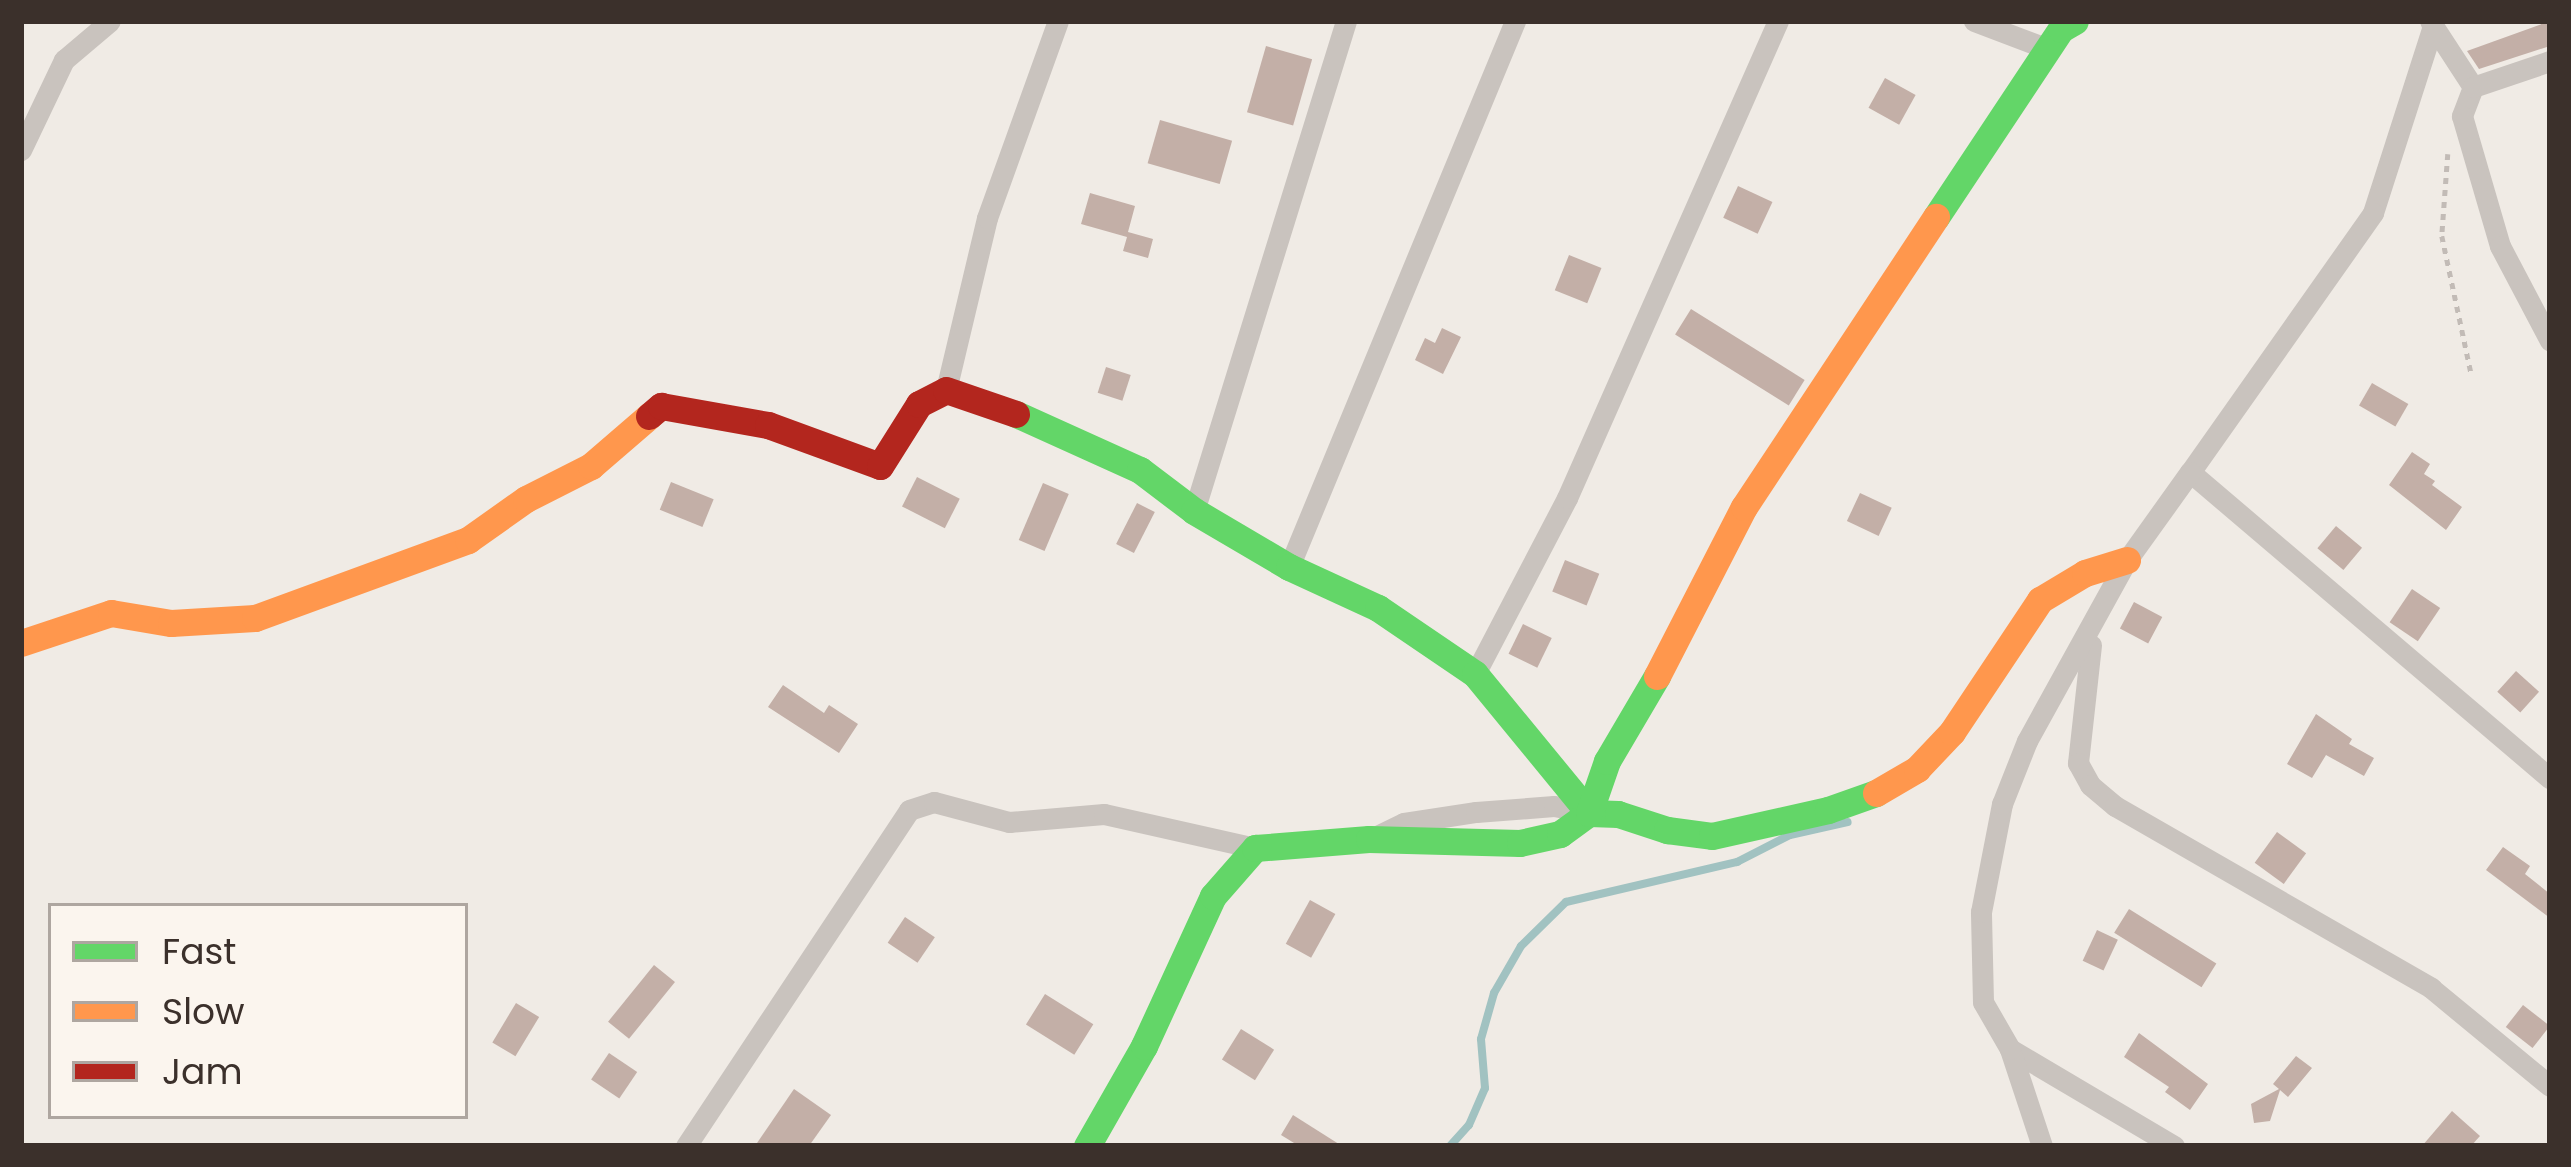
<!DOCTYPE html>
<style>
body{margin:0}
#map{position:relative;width:2571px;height:1167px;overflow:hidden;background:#f0ebe5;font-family:Poppins,sans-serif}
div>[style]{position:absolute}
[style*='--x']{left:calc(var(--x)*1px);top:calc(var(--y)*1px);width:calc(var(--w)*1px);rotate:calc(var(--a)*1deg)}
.stream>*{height:8px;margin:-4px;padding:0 4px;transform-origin:4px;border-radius:4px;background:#a1c2c1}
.building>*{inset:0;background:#c3afa7;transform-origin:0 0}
.path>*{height:4.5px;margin-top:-2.25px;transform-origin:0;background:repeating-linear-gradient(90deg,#c2bbb6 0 6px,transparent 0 12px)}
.street>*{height:21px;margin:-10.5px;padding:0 10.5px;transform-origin:10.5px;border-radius:10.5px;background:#c9c3be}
.fast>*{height:27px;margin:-13.5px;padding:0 13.5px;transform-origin:13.5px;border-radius:13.5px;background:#63d668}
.slow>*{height:27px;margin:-13.5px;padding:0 13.5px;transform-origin:13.5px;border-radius:13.5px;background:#ff974d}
.jam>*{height:27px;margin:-13.5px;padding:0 13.5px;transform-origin:13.5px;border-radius:13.5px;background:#b3261e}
span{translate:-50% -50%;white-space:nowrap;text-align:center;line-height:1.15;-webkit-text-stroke:9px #fbf5ee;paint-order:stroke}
.frame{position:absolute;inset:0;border:24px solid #3b302b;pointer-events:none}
.legend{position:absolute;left:48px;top:903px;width:420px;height:216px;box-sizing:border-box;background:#fbf5ee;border:3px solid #aea6a0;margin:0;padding:15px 21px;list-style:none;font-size:36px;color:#3b302b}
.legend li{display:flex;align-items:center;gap:24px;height:60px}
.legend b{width:60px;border:3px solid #aea6a0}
</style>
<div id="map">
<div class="stream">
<i style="--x:1450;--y:1146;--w:28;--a:-48"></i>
<i style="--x:1469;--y:1125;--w:40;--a:-66.6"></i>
<i style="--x:1485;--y:1088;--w:49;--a:-94.7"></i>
<i style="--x:1481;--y:1039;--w:48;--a:-74.2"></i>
<i style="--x:1494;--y:993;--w:54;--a:-60.1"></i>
<i style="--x:1521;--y:946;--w:63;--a:-44.4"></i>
<i style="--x:1566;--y:902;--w:176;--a:-13.2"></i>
<i style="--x:1737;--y:862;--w:59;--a:-27"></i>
<i style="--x:1790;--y:835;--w:59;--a:-12.6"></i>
</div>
<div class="building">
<i style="clip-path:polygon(2550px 21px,2550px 46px,2479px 69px,2467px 51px)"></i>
<i style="left:1266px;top:46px;width:48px;height:69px;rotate:16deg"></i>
<i style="left:1885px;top:78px;width:35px;height:34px;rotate:29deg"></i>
<i style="left:1160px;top:120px;width:75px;height:45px;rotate:16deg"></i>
<i style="left:1738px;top:186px;width:38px;height:35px;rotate:25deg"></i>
<i style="clip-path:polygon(1090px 193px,1135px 206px,1128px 232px,1153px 239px,1148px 258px,1123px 251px,1127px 237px,1081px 224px)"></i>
<i style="left:1569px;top:255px;width:35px;height:38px;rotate:22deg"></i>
<i style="left:1691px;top:309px;width:134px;height:30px;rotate:32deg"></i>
<i style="clip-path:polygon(1442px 328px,1461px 337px,1443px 374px,1415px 360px,1425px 338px,1435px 343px)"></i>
<i style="left:1106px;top:367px;width:26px;height:27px;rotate:18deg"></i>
<i style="left:2372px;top:383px;width:42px;height:26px;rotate:30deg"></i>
<i style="clip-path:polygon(2412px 452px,2430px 464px,2424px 474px,2435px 481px,2432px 485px,2462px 507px,2446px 530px,2389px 485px)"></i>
<i style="left:917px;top:477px;width:48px;height:33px;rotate:27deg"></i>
<i style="left:671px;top:482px;width:46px;height:30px;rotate:22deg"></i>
<i style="left:1043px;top:483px;width:28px;height:62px;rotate:23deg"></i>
<i style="left:1860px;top:493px;width:35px;height:31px;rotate:25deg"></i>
<i style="left:1137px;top:503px;width:20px;height:46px;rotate:27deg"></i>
<i style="left:2336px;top:526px;width:34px;height:29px;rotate:40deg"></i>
<i style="left:1565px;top:560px;width:37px;height:34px;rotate:22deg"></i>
<i style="left:2412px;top:589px;width:34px;height:40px;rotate:34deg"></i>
<i style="left:2134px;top:602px;width:32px;height:30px;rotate:28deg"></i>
<i style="left:1523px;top:624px;width:32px;height:33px;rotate:26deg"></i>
<i style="left:2516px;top:671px;width:31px;height:28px;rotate:42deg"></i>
<i style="clip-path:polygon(783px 685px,824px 713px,829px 705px,858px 724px,839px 753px,768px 707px)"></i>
<i style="clip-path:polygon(2316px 714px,2352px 739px,2349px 744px,2374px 758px,2364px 776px,2326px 755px,2312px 778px,2287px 764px)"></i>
<i style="left:2277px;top:832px;width:36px;height:38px;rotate:36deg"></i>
<i style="clip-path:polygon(2503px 847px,2530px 866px,2525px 874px,2550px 894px,2550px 918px,2486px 870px)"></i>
<i style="left:1310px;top:900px;width:29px;height:50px;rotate:29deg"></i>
<i style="left:2129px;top:909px;width:103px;height:28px;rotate:32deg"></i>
<i style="left:905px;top:917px;width:36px;height:31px;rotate:34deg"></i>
<i style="left:2097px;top:930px;width:23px;height:34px;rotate:25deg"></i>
<i style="left:654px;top:965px;width:27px;height:73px;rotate:39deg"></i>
<i style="left:1045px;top:994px;width:57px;height:36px;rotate:32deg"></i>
<i style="left:516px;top:1003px;width:27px;height:46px;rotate:31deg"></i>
<i style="left:2523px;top:1005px;width:34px;height:28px;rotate:38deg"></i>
<i style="left:1241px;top:1029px;width:39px;height:36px;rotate:32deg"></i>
<i style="clip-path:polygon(2139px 1033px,2208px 1084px,2190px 1110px,2165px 1092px,2169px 1087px,2124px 1057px)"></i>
<i style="left:609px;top:1053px;width:34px;height:32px;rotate:34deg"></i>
<i style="clip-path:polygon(2296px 1056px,2312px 1068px,2288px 1097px,2280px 1090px,2270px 1121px,2254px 1123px,2251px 1104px,2279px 1089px,2273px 1084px)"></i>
<i style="clip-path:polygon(794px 1089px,831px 1115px,809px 1146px,755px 1146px)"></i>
<i style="clip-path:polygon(2452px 1111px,2480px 1136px,2471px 1146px,2422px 1146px)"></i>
<i style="clip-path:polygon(1293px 1115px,1342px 1146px,1299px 1146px,1281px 1135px)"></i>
</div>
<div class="path">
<i style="--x:2448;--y:154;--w:82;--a:94.2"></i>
<i style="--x:2442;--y:236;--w:140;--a:78"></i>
</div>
<div class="street">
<i style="--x:1974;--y:21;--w:79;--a:20.7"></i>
<i style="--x:2430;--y:21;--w:79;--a:56.9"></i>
<i style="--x:2473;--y:87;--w:31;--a:111"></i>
<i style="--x:2462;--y:116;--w:135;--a:73.7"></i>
<i style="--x:2500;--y:246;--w:107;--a:62.2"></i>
<i style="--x:2432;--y:29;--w:193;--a:107.8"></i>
<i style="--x:2373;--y:213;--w:317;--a:125.2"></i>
<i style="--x:2190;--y:472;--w:472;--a:40.4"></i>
<i style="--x:2473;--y:87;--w:81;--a:-18.7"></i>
<i style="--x:21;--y:150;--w:100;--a:-64.5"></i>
<i style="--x:64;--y:60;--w:60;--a:-40.3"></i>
<i style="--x:946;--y:390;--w:177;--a:-76.6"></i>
<i style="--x:987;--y:218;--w:209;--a:-70.2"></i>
<i style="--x:1194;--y:511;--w:513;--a:-72.77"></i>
<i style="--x:1289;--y:567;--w:591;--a:-67.51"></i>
<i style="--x:2091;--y:645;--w:119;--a:96.3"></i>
<i style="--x:2078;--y:763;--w:25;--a:61"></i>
<i style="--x:2090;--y:785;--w:33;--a:40"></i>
<i style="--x:2115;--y:806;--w:365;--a:29.9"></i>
<i style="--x:2431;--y:988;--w:154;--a:39.5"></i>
<i style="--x:1475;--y:674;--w:199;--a:-62.4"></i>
<i style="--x:1567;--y:498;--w:522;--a:-66.14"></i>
<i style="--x:1375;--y:837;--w:32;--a:-26"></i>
<i style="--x:1404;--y:823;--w:73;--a:-8.7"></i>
<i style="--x:1476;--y:812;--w:78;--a:-4.4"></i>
<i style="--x:1554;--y:806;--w:36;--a:11"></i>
<i style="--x:2010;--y:1049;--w:191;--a:30.6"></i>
<i style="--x:686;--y:1146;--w:403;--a:-56.4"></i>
<i style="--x:909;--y:810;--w:26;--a:-18"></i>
<i style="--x:934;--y:802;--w:78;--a:14.9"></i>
<i style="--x:1009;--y:822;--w:95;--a:-4.8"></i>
<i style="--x:1104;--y:814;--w:155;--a:12.7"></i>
<i style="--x:2042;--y:1146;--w:102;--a:-108.3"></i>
<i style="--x:2010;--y:1049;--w:54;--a:-119.9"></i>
<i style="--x:1983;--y:1002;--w:90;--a:-91.3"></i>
<i style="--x:1981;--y:912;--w:110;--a:-79"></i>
<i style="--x:2002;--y:804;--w:68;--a:-68.4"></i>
<i style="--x:2027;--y:741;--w:207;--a:-61.1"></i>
<i style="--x:2127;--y:560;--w:108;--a:-54.4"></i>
</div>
<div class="fast">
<i style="--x:1936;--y:217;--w:226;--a:-56.4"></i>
<i style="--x:2061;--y:29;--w:16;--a:-30"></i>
<i style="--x:1016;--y:414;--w:136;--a:24.3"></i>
<i style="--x:1140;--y:470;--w:68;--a:37.2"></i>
<i style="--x:1194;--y:511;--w:110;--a:30.5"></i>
<i style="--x:1289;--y:567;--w:98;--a:24.7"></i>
<i style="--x:1378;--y:608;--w:117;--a:34.2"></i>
<i style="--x:1475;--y:674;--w:180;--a:50.6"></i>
<i style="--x:1589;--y:813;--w:29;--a:2"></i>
<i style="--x:1618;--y:814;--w:52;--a:18.1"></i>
<i style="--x:1667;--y:830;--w:45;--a:7.6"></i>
<i style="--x:1712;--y:836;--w:119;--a:-12.6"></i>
<i style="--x:1828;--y:810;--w:51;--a:-19.5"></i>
<i style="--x:1087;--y:1146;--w:115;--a:-60.3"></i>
<i style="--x:1144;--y:1046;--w:165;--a:-65.3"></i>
<i style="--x:1213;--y:896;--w:64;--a:-48.8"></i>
<i style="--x:1255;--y:848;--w:114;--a:-4.5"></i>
<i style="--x:1369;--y:839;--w:151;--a:1.5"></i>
<i style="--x:1520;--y:843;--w:41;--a:-12.7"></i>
<i style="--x:1560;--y:834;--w:36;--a:-36"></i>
<i style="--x:1589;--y:813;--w:55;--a:-70.9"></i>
<i style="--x:1607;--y:761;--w:99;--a:-59.5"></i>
</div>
<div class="slow">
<i style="--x:21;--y:643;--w:95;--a:-18.4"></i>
<i style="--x:111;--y:613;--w:61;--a:9.5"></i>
<i style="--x:171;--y:623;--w:84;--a:-3.4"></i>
<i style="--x:255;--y:618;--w:227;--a:-20.1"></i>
<i style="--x:468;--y:540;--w:71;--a:-35.3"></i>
<i style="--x:526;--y:499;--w:73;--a:-26.9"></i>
<i style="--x:591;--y:466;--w:77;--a:-40.8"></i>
<i style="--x:1657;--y:676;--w:190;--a:-62.8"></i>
<i style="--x:1744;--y:507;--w:348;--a:-56.5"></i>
<i style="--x:1876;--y:793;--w:48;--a:-30.3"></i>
<i style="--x:1917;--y:769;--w:51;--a:-46.6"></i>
<i style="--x:1952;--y:732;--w:159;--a:-56.3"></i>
<i style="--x:2040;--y:600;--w:52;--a:-31"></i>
<i style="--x:2085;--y:573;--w:44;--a:-17.2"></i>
</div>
<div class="jam">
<i style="--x:649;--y:416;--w:16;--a:-40"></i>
<i style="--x:661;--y:406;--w:109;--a:10.1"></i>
<i style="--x:768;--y:425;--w:119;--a:20.1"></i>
<i style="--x:880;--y:466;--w:73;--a:-57.8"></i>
<i style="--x:919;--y:404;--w:30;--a:-27"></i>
<i style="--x:946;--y:390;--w:74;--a:18.9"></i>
</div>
<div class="frame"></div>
<ul class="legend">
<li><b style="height:15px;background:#63d668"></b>Fast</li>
<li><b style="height:15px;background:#ff974d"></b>Slow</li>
<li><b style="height:15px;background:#b3261e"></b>Jam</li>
</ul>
</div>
